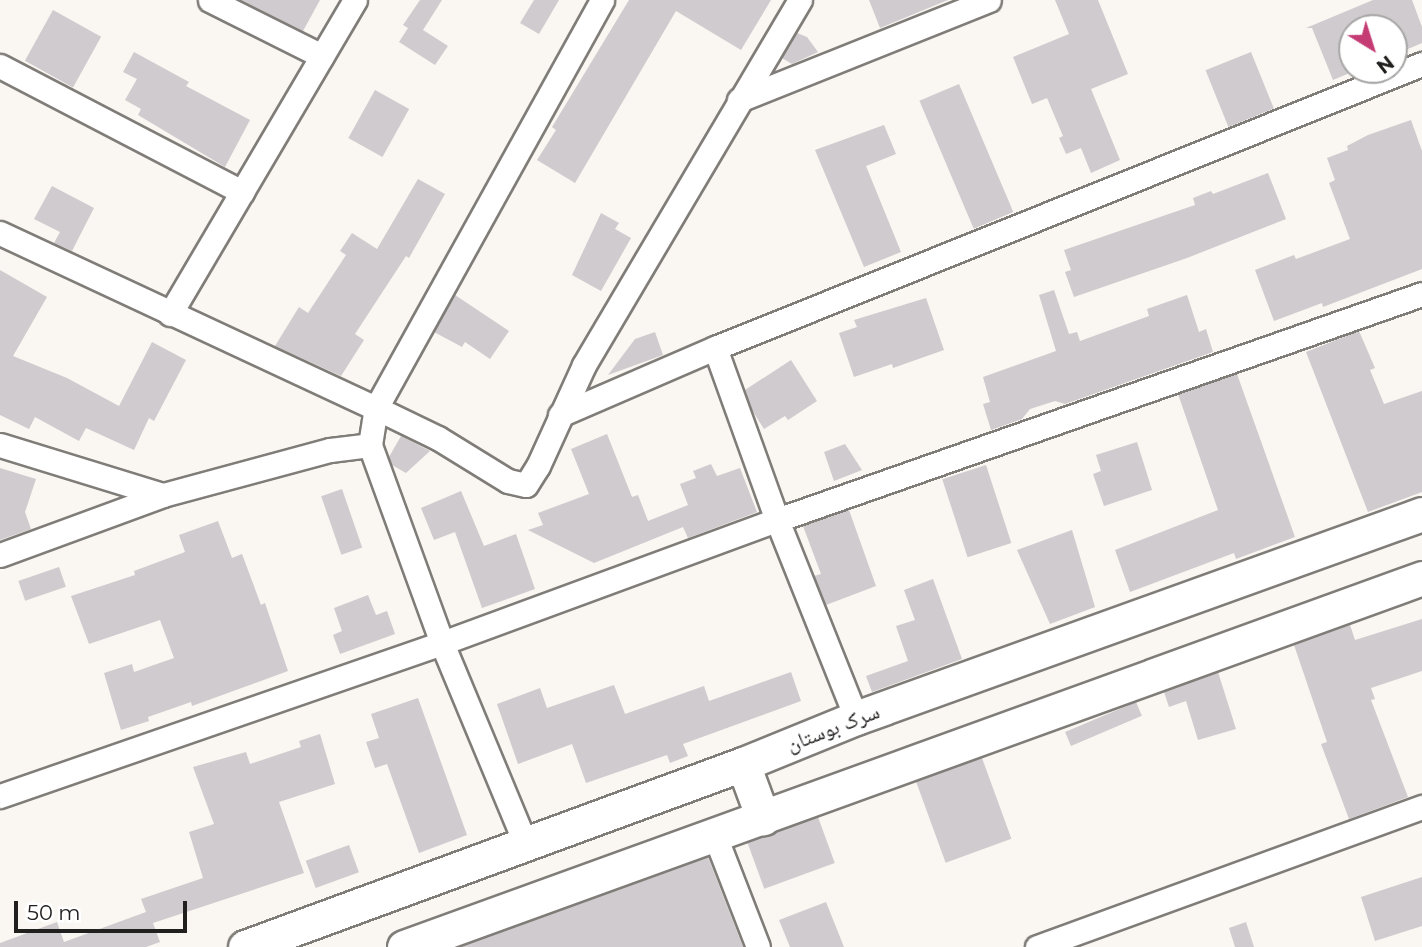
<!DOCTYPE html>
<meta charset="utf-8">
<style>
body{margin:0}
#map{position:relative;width:1422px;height:947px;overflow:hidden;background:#faf6f1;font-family:Montserrat,"Noto Naskh Arabic",sans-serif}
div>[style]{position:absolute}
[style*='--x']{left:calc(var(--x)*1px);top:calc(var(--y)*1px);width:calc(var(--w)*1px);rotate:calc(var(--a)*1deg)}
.building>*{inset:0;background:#cfcbcf;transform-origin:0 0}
.roads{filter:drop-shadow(2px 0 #807d79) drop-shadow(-2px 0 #807d79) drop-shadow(0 2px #807d79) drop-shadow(0 -2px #807d79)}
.street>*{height:23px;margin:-11.5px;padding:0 11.5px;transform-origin:11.5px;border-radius:11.5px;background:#fff}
.secondary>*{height:33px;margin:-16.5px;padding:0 16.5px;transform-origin:16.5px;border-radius:16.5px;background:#fff}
span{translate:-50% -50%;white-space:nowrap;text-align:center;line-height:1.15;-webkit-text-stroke:6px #fff;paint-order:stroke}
.street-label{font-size:21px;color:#22201f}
.north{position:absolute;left:1338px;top:14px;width:70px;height:70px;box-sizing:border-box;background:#fff;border:2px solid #a7a6a5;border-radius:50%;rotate:142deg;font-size:19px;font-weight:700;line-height:28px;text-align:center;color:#22201f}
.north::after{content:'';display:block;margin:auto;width:24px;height:32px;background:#c53b73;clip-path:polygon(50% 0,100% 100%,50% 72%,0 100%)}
.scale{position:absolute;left:14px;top:901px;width:173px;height:32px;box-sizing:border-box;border:4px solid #22201f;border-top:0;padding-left:9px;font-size:21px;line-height:24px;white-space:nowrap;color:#22201f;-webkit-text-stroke:5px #fff;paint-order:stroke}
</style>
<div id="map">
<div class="building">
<i style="clip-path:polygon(241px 0,320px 0,303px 31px)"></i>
<i style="clip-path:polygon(420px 0,442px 0,423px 30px,448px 46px,435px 65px,399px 42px,408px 28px,403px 25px)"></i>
<i style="clip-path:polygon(534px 0,559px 0,539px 34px,520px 23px)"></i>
<i style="clip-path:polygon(629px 0,771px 0,741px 50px,676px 11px,575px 183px,537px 160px,556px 130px,552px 127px)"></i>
<i style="clip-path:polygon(869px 0,948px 0,880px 28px)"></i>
<i style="clip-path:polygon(1055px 0,1098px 0,1128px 74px,1091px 89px,1120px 160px,1091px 173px,1081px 148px,1066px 154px,1059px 138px,1063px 136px,1047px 98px,1032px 104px,1013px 57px,1069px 34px)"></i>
<i style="clip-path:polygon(1373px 0,1412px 0,1422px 27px,1422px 43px,1394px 55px,1394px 28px,1352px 28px,1352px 72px,1333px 80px,1312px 28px,1306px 28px)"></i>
<i style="left:53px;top:10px;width:55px;height:58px;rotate:29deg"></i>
<i style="clip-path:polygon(797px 33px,807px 37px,818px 52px,792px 64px,782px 58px)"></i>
<i style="clip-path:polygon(134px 52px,189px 82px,186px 86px,250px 120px,225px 167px,138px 115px,141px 109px,125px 100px,137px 79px,123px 72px)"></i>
<i style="left:1251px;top:52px;width:61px;height:49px;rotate:68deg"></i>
<i style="left:959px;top:84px;width:139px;height:43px;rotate:67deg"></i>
<i style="left:375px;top:90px;width:39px;height:55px;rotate:29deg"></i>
<i style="clip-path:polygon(1411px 120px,1422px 151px,1422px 269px,1323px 307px,1322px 303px,1274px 321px,1255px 270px,1294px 255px,1296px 259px,1350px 239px,1329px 183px,1335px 180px,1327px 158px,1348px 150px,1347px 146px,1368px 135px)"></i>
<i style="clip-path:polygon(884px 125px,896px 154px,866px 166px,901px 252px,864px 267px,815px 150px)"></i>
<i style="clip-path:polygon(1268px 173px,1286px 219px,1187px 258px,1074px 297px,1065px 272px,1071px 270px,1064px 250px,1195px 205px,1193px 198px,1211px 191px,1213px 194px)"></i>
<i style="clip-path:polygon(418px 179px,445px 194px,409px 258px,406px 256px,355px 334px,364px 340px,341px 376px,275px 346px,299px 307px,308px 313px,346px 255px,340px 251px,352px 233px,377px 249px)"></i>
<i style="clip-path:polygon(52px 186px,94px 208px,72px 251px,54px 243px,60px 232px,34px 219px)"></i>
<i style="clip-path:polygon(601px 213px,619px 223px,615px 229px,631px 238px,601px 291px,572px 275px)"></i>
<i style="clip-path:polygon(0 270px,47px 297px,13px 356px,67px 378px,119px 406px,152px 342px,186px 360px,154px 421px,149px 418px,134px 450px,86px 428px,79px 441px,35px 417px,29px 429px,0 415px)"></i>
<i style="clip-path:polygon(1054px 290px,1069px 334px,1077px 332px,1080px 341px,1149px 316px,1147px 309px,1187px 295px,1199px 332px,1206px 329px,1213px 352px,1065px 404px,1055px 401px,1030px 409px,1022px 419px,991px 430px,983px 404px,990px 402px,983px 377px,1056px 351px,1039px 295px)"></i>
<i style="clip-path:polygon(455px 295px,509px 331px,490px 359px,465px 342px,462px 347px,434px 332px)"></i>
<i style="clip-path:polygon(926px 298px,944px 350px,893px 368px,892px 364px,854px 377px,839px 333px,857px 327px,854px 320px)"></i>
<i style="clip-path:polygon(1359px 331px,1375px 368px,1370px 370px,1384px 404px,1422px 391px,1422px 492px,1368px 512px,1306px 352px)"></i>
<i style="clip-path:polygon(655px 332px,663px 355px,608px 375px,635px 339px)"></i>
<i style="clip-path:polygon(791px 360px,817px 401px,788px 420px,785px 416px,764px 429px,752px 410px,745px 390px)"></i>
<i style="clip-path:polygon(1237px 374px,1295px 537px,1236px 559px,1234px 553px,1130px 592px,1115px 550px,1218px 510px,1178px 394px)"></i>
<i style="clip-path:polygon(607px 434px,632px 497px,638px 495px,648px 521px,688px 505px,680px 484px,696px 478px,693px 471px,711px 464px,717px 476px,740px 468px,757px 512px,688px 538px,683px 527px,594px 563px,528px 530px,543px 525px,538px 513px,589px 494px,571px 449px)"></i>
<i style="clip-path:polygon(401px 436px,430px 451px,406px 473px,392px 465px,389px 457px)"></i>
<i style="clip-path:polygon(1137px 442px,1152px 490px,1104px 506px,1093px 474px,1101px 471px,1096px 455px)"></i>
<i style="clip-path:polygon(845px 444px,862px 470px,834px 481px,824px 452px)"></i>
<i style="left:986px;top:465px;width:82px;height:46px;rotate:72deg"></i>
<i style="clip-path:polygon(0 468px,36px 479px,25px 512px,31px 529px,0 540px)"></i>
<i style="left:342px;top:489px;width:62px;height:22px;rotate:71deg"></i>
<i style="clip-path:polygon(461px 491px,484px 546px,516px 534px,535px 589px,482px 608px,455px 532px,434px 540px,421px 508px)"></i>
<i style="clip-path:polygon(849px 510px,876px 586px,826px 605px,814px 576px,821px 574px,803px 526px)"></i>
<i style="clip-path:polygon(218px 521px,232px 558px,242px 554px,261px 605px,265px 603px,288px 671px,192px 706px,191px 702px,148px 717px,149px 721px,121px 730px,104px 673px,132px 664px,134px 672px,174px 658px,160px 620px,89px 644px,71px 596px,135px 575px,134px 571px,185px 552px,179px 535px)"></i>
<i style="clip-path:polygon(1072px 530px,1095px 607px,1050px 624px,1017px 550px)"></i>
<i style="left:59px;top:567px;width:21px;height:43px;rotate:71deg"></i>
<i style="clip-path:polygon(933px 579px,962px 659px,872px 692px,866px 676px,908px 661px,896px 626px,915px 620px,904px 590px)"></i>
<i style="clip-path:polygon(368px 595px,376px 615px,387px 611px,395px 634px,340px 654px,333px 635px,342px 631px,334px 608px)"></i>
<i style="clip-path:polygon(1422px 619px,1422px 671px,1371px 688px,1375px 699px,1371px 700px,1408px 797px,1349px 819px,1321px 744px,1327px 742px,1294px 645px,1350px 625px,1355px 640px)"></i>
<i style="clip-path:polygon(791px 672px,801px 701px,683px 744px,688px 756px,670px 763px,667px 755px,586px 783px,572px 744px,518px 764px,497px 704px,540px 688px,547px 708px,614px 685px,625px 714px,704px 686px,709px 701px)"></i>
<i style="clip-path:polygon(1218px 672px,1236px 729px,1198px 740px,1186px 701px,1169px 707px,1164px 692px)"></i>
<i style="clip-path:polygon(418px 698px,467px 835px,419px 853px,387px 764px,375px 768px,366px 742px,379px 738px,371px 714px)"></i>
<i style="left:1136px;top:702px;width:15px;height:77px;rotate:67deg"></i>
<i style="clip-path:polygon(320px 734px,335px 784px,279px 802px,304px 873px,153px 923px,160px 942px,146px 947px,0 947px,0 943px,57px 922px,64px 942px,146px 912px,141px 899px,203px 878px,189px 832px,214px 824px,193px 767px,246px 752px,250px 764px,301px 747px,299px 741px)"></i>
<i style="left:982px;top:758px;width:86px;height:70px;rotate:70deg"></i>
<i style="left:818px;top:817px;width:49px;height:75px;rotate:70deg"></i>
<i style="left:349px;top:845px;width:29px;height:46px;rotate:70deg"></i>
<i style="clip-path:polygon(708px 857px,743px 947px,460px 947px)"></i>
<i style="clip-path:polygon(1422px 877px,1422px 926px,1375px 941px,1361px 897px)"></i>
<i style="clip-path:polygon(826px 902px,844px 947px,790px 947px,779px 920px)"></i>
<i style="clip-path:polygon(1246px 922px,1254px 947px,1235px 947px,1229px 928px)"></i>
</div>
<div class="roads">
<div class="street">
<i style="--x:210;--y:0;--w:125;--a:26.6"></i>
<i style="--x:0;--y:66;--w:273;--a:27.5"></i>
<i style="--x:739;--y:100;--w:269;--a:-21.8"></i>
<i style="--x:0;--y:233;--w:415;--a:25"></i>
<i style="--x:376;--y:408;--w:69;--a:25.8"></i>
<i style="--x:438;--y:438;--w:82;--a:31.6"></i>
<i style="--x:508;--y:481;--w:18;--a:13"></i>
<i style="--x:526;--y:485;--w:22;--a:-58"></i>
<i style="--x:538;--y:466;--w:111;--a:-65.5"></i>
<i style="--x:584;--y:365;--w:424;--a:-59.4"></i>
<i style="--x:170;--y:314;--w:364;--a:-59.5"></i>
<i style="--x:715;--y:348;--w:183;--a:70.2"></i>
<i style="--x:777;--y:520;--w:213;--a:68.2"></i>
<i style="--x:560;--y:415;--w:169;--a:-23.4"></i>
<i style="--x:715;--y:348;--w:762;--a:-21.89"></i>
<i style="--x:0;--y:445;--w:170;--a:17.1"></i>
<i style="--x:0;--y:555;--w:174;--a:-20.2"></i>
<i style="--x:163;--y:495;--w:173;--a:-15.1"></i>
<i style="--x:330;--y:450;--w:40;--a:-7.1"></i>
<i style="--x:0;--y:796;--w:468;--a:-19.1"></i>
<i style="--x:442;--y:643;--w:357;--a:-20.2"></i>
<i style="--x:777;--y:520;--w:683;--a:-19.31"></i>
<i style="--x:715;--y:836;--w:119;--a:68.8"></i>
<i style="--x:526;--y:845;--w:219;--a:-112.6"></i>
<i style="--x:442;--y:643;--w:211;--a:-110"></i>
<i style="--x:370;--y:445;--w:37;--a:-81"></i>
<i style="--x:376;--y:408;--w:466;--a:-61"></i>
<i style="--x:1037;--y:947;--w:410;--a:-20"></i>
</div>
<div class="secondary">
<i style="--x:743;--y:764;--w:58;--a:69.7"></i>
<i style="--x:245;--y:947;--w:531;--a:-20.18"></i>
<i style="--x:743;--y:764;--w:122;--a:-22.2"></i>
<i style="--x:856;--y:718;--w:602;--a:-19.82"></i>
<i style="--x:404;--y:947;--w:1083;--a:-19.92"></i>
</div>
</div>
<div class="street-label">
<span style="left:833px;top:728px;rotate:-21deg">سرک بوستان</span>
</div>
<div class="north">N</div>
<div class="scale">50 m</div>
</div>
